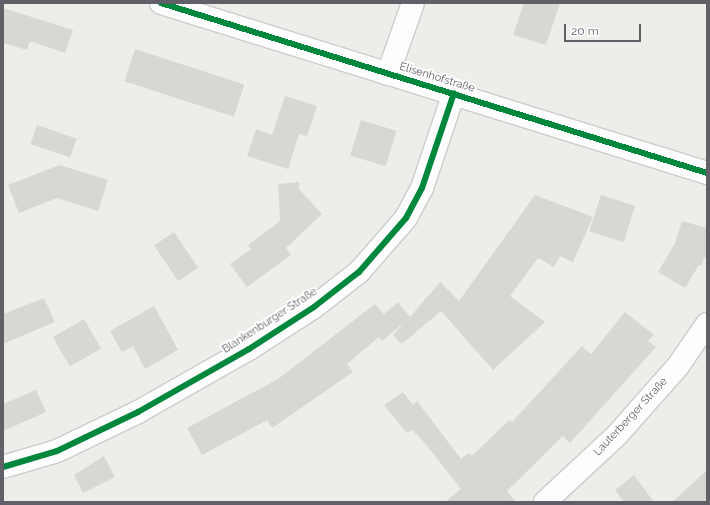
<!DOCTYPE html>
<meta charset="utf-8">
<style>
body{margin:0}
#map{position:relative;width:710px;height:505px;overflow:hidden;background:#ecefe9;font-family:Raleway,sans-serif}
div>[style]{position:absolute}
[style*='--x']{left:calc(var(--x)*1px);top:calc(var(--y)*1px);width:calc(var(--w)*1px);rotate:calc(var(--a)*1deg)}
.building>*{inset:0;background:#d6d8d4;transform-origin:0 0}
.roads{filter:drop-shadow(1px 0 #ccc) drop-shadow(-1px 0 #ccc) drop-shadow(0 1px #ccc) drop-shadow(0 -1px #ccc)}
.street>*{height:22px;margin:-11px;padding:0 11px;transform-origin:11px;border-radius:11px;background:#fcfdfc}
.cycleway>*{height:6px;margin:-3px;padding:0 3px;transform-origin:3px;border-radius:3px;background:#00873e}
span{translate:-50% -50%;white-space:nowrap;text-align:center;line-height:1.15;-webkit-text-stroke:4px #fff;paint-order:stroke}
.street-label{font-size:11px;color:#625f68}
.frame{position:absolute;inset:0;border:4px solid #625f68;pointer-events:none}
.scale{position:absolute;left:564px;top:24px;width:77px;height:18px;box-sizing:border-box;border:2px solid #625f68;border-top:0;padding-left:5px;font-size:12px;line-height:14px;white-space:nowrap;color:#625f68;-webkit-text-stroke:3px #fff;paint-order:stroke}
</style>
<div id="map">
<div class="building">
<i style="clip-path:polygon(524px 3px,560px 3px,546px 45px,513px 35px)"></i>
<i style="clip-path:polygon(3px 8px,73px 30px,65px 53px,30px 41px,27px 50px,3px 43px)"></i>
<i style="left:135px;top:49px;width:115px;height:34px;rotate:18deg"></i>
<i style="clip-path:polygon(285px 96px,317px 106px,307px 136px,299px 134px,288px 169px,247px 156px,256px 129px,272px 135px)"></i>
<i style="left:361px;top:120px;width:37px;height:37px;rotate:17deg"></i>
<i style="left:37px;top:125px;width:42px;height:20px;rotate:19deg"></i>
<i style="clip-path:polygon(60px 165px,108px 180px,98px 211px,57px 198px,19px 213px,8px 185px)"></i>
<i style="clip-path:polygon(299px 182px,299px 189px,322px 214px,286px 248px,291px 255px,247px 287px,230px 264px,251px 249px,248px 245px,280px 221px,278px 184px)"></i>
<i style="clip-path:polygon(535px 195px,593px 217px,573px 262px,560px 256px,554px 267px,538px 258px,510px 296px,545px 322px,493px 370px,441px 311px,402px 344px,393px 335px,405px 322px,382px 341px,379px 337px,347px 364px,353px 372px,272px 428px,267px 420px,202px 455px,187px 428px,278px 379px,375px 304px,384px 314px,398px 302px,410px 317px,440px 282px,459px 301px)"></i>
<i style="left:601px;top:195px;width:36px;height:38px;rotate:18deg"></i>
<i style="clip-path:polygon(682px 221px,707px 228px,707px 258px,704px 257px,702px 266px,699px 265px,685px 288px,658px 272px,675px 243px)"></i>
<i style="left:174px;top:232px;width:43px;height:24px;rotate:56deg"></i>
<i style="clip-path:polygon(44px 298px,55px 322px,3px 344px,3px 314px)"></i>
<i style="clip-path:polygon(154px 306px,178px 350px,145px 369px,133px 346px,122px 352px,110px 331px)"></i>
<i style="clip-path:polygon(625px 312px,654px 335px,648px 341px,656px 347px,570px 443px,563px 436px,507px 491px,516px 502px,445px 502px,461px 489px,424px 442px,412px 430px,407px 433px,384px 405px,403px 392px,413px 405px,417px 401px,461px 459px,469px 453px,472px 456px,509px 420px,512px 422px,582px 346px,591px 354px)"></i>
<i style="left:84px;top:319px;width:34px;height:36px;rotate:60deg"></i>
<i style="clip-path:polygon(36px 390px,46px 412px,3px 431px,3px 404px)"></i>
<i style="clip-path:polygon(104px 456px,115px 477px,83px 493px,74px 475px)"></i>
<i style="clip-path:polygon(707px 470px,707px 502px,672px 502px)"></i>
<i style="clip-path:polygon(634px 475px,654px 502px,624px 502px,615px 490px)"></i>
</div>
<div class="roads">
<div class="street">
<i style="--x:161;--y:3;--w:572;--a:17.29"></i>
<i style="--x:388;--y:74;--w:75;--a:-70.6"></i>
<i style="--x:3;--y:467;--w:56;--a:-16.5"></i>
<i style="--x:57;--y:451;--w:90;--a:-25.7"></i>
<i style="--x:138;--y:412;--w:128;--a:-29.6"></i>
<i style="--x:249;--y:349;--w:77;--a:-32.9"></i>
<i style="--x:314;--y:307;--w:57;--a:-37.9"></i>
<i style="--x:359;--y:272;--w:72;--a:-49"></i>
<i style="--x:406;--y:218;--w:34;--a:-62"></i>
<i style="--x:422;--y:188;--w:100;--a:-71.4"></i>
<i style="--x:545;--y:502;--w:98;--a:-42.9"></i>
<i style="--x:617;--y:435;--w:92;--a:-48.5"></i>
<i style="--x:678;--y:366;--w:51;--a:-55.4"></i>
</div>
</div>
<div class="cycleway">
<i style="--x:161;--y:3;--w:572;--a:17.29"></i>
<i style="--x:3;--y:467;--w:56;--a:-16.5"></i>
<i style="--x:57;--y:451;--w:90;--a:-25.7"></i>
<i style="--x:138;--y:412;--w:128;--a:-29.6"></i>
<i style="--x:249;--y:349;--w:77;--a:-32.9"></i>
<i style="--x:314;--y:307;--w:57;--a:-37.9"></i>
<i style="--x:359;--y:272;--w:72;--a:-49"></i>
<i style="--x:406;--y:218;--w:34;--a:-62"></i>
<i style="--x:422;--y:188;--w:100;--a:-71.4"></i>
</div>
<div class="street-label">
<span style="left:437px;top:78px;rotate:17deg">Elisenhofstraße</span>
<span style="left:270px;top:321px;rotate:-33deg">Blankenburger Straße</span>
<span style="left:631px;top:417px;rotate:-47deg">Lauterberger Straße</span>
</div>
<div class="frame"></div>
<div class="scale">20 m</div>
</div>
